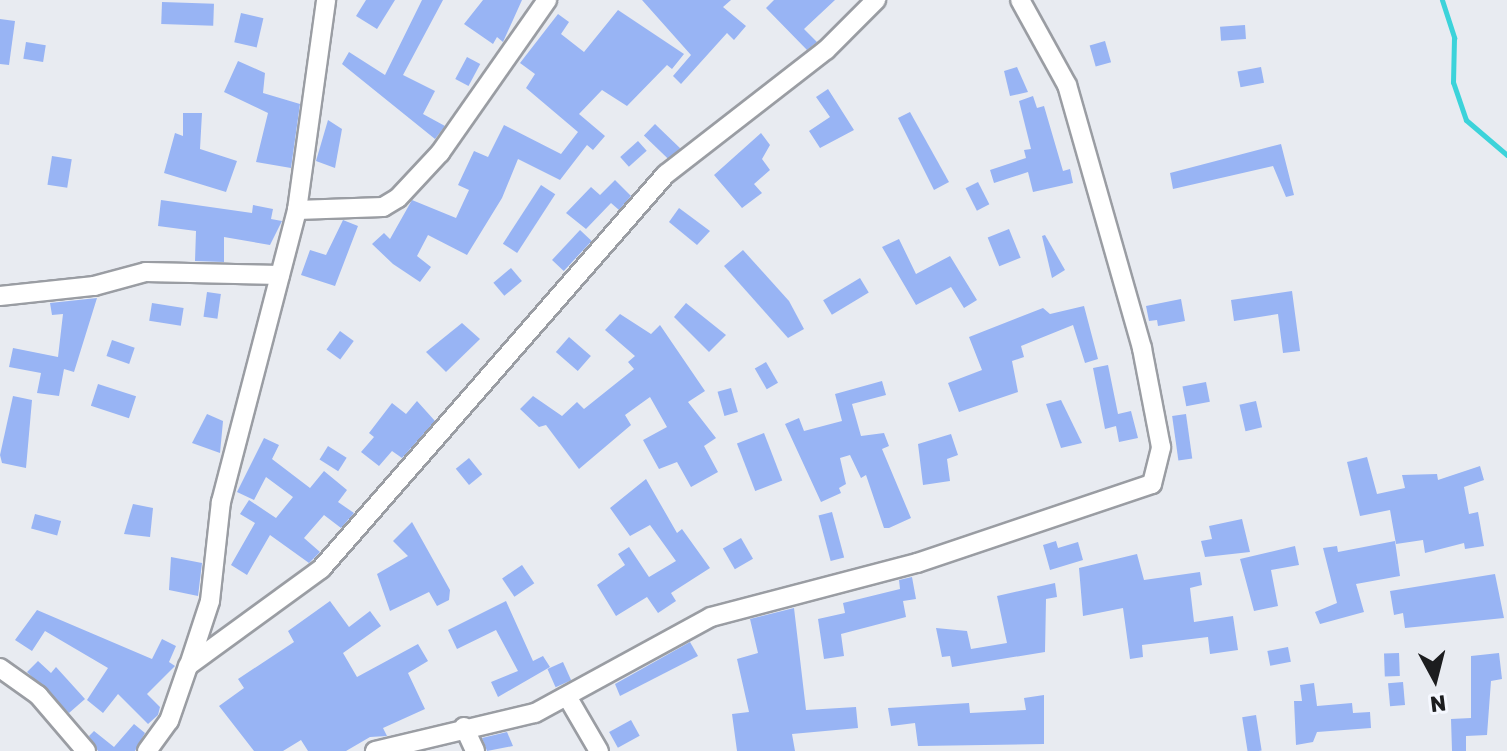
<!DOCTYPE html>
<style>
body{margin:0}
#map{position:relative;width:1507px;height:751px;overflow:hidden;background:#e8ebf1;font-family:Rubik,sans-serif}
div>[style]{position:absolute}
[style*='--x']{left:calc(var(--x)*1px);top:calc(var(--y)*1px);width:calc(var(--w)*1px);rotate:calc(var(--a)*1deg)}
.stream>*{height:5px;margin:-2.5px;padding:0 2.5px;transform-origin:2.5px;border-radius:2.5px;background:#3cd3da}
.building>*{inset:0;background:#98b4f4;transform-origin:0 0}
.roads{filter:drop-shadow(2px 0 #9a9da3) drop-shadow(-2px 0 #9a9da3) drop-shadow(0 2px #9a9da3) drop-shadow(0 -2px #9a9da3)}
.minor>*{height:18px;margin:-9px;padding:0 9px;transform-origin:9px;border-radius:9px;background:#fff}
span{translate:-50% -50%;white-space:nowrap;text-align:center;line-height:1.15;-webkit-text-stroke:6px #f5f8ff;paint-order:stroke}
.north{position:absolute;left:1395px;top:639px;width:80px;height:80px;-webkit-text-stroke:6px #f5f8ff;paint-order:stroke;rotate:173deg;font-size:22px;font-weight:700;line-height:32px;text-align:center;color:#1c1d1f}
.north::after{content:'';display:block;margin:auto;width:28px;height:36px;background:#1c1d1f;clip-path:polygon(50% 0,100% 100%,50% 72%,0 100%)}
</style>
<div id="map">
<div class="stream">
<i style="--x:1442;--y:0;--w:40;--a:72"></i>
<i style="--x:1454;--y:38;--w:44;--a:91.3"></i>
<i style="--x:1453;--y:82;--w:40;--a:71.1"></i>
<i style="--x:1466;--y:120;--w:54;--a:40.5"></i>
</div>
<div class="building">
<i style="clip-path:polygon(366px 0,395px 0,377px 29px,356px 16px)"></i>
<i style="clip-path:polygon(422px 0,443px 0,403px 75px,435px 91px,423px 114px,445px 126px,435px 139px,342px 64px,349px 52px,385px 75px)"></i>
<i style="clip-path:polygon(483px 0,522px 0,503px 42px,497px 37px,493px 44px,464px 24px)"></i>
<i style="clip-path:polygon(642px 0,731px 0,723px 7px,746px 26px,734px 40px,727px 33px,681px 84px,673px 76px,691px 55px)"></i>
<i style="clip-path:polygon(774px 0,835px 0,804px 29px,817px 42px,807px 50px,766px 8px)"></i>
<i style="left:162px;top:2px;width:52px;height:22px;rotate:2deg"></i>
<i style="clip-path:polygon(618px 10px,684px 54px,672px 69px,667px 65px,627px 106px,602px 90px,579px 114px,605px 136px,593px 150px,587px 145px,560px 180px,518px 159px,502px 198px,467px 255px,428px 235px,417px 256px,431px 267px,420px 282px,393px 264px,372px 244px,384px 233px,390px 239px,412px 200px,456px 218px,469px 190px,458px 185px,474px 151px,488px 157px,504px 125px,561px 154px,578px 132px,526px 88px,535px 74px,520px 63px,558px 14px,569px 22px,561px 34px,584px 52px)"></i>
<i style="left:241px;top:13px;width:23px;height:30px;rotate:13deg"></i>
<i style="clip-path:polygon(0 19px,15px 21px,9px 65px,0 64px)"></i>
<i style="left:1245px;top:25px;width:14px;height:25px;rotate:86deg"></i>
<i style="left:1105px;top:41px;width:22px;height:16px;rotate:74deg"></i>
<i style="left:26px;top:42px;width:20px;height:17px;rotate:9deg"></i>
<i style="left:467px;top:57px;width:15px;height:25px;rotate:28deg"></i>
<i style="clip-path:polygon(238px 61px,265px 73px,263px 93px,300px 104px,291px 168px,256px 162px,268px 113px,224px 92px)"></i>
<i style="clip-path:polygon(1017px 67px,1028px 92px,1010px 96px,1004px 71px)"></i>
<i style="left:1261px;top:67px;width:16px;height:24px;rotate:79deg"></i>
<i style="clip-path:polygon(828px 89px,854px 130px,820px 148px,809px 131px,830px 117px,816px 97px)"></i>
<i style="clip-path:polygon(1033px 96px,1037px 108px,1044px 106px,1063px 171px,1070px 169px,1073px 183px,1033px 192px,1028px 172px,994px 183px,990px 170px,1026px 158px,1024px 150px,1031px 149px,1019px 101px)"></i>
<i style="clip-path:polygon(910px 112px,949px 182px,934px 190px,898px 118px)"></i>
<i style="clip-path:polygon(183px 113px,202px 113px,200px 149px,237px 161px,226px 192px,164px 173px,175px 133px,183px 136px)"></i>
<i style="clip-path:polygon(328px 120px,342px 129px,335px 168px,316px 161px)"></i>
<i style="left:655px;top:124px;width:35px;height:16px;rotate:44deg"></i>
<i style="clip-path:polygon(761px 133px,770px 145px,762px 159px,770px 170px,754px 184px,762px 193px,742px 208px,714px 175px)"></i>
<i style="left:638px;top:141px;width:13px;height:24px;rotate:48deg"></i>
<i style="clip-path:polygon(1281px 144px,1294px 195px,1286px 197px,1273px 166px,1173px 189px,1170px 173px)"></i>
<i style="left:52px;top:156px;width:20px;height:29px;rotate:9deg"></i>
<i style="clip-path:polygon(615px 180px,631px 196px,619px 210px,611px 203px,586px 229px,566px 213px,591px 187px,600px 195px)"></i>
<i style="left:978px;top:182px;width:25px;height:14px;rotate:63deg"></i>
<i style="left:541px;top:185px;width:17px;height:70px;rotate:33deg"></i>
<i style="clip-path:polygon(161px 200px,252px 213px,253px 205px,273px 209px,271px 219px,282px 221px,270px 245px,224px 237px,224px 262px,195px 261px,196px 231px,158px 226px)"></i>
<i style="clip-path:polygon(679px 208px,710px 231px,697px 245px,669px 222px)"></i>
<i style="clip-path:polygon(343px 220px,358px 226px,335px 286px,301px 275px,310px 250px,326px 255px)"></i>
<i style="left:1009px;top:229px;width:31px;height:23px;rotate:68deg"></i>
<i style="left:580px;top:230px;width:16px;height:41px;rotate:43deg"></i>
<i style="clip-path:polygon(1045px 235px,1065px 270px,1052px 278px,1042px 236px)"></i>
<i style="clip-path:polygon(899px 239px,916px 274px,950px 256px,977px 300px,964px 308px,951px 287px,916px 305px,882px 247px)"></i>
<i style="clip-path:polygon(743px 250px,789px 301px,804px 329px,788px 338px,724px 266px)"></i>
<i style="left:511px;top:268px;width:17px;height:23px;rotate:50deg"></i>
<i style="left:860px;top:278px;width:17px;height:43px;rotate:59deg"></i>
<i style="clip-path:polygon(1292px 291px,1300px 351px,1283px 353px,1278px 314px,1234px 321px,1231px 300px)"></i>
<i style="left:207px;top:292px;width:14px;height:25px;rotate:8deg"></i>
<i style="clip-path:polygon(97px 298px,74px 372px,64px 369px,59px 396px,37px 393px,41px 373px,9px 367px,13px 348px,58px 357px,63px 314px,52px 315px,50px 303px)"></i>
<i style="clip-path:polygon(1181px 299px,1185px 321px,1158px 326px,1157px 320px,1149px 321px,1146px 306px)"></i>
<i style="left:152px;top:303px;width:32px;height:18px;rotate:9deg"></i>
<i style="clip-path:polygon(686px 303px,726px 335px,709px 352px,674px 317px)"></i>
<i style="clip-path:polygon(1084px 306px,1098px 359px,1085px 363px,1073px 325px,1021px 346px,1024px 357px,1012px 361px,1018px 392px,959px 412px,948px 383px,982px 370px,969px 337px,1043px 308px,1050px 314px)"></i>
<i style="clip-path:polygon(620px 314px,651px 334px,660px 325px,705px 391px,688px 402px,716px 438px,704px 446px,718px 472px,691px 487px,677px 462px,659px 469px,643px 440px,667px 427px,650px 397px,625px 415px,631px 425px,579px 469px,546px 425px,539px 427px,520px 409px,533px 396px,562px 416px,577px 402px,584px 409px,634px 369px,628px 362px,635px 356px,605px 330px)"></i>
<i style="clip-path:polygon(462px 323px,480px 339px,446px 372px,426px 352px)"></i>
<i style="left:340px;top:331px;width:17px;height:23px;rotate:36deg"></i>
<i style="left:569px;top:337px;width:29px;height:20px;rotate:41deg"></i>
<i style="left:112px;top:340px;width:24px;height:17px;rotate:19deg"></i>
<i style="left:766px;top:362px;width:24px;height:13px;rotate:60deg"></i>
<i style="clip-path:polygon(1108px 365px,1118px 414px,1131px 411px,1138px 438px,1119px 442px,1116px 426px,1105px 429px,1093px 368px)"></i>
<i style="clip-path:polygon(882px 381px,886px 395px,852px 404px,861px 436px,884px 433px,889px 446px,882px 449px,911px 518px,889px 528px,884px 528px,866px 475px,861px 478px,850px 455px,840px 458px,846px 484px,839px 488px,841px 493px,821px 502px,785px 424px,799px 418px,804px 431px,842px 421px,835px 394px)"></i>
<i style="left:1206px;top:382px;width:20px;height:24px;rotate:79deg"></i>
<i style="left:98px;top:384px;width:40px;height:23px;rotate:18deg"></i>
<i style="left:731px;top:388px;width:25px;height:14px;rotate:74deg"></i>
<i style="clip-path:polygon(13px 396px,32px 400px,26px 468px,2px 463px,0 455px)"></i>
<i style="clip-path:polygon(1061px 400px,1082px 443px,1061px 448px,1046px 404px)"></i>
<i style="clip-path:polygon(417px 401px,435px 421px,402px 458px,392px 451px,379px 466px,361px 452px,374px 437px,369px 433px,392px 403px,406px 414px)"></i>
<i style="left:1256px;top:401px;width:27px;height:17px;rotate:77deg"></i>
<i style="clip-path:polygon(207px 414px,223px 421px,220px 453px,192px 443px)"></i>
<i style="left:1186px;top:414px;width:45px;height:14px;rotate:82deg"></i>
<i style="left:764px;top:433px;width:51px;height:29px;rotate:69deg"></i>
<i style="clip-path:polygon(951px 434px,958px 455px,947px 459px,950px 481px,923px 485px,918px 444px)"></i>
<i style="clip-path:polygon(264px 438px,279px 445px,272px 459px,310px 488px,324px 471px,347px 490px,338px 502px,354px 513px,341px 528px,324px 515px,304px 538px,320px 552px,309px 563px,270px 535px,247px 575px,231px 565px,255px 523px,240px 514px,249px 500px,276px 518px,293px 497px,266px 477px,254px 500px,237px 492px)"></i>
<i style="left:328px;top:446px;width:22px;height:16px;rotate:32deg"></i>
<i style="clip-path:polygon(1367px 457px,1377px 494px,1405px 488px,1402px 475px,1437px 474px,1438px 480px,1480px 466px,1484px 480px,1464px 487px,1469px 514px,1478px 512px,1484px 546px,1465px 549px,1464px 543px,1425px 553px,1423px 540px,1396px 544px,1390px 510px,1360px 516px,1347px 462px)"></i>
<i style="left:469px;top:458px;width:21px;height:17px;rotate:51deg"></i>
<i style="clip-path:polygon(646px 479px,677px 533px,682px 529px,710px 568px,671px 593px,676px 601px,658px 613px,647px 597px,616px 616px,597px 585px,625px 565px,618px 554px,629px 547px,649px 577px,676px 561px,650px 525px,630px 536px,610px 508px)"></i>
<i style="clip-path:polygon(133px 504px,153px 508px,150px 537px,124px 534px)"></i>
<i style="left:832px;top:512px;width:47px;height:14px;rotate:75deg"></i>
<i style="left:35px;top:514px;width:27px;height:15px;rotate:15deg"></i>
<i style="clip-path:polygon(1242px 519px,1250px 552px,1205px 557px,1201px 541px,1212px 539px,1209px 526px)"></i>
<i style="clip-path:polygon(412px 522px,450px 590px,449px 600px,437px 606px,429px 592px,390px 611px,377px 574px,408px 556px,393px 541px)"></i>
<i style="left:741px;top:538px;width:24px;height:21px;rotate:60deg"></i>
<i style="clip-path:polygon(1056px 541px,1058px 548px,1078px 542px,1083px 560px,1050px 570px,1043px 545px)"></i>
<i style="clip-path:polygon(1395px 541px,1400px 576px,1356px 584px,1364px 612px,1320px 624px,1315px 612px,1337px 603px,1323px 548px,1337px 546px,1338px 552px)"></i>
<i style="clip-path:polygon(1295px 546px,1299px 565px,1271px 570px,1278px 606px,1254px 611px,1240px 559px)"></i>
<i style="clip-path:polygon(1137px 554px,1144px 580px,1200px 572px,1202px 585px,1190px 588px,1194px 622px,1233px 616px,1238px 650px,1210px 654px,1208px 637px,1142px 645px,1143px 657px,1130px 659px,1123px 608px,1083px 616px,1079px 568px)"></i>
<i style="clip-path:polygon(171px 557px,202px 563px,198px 596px,169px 590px)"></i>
<i style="left:522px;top:565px;width:22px;height:24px;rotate:56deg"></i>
<i style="clip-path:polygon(1495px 574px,1504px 618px,1405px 628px,1403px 613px,1394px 615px,1390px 591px)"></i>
<i style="clip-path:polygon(912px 577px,916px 599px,903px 601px,906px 617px,841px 634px,844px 656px,824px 659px,818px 619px,845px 613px,843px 603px,900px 589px,899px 580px)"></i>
<i style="clip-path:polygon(1055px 583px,1057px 597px,1046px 599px,1045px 652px,952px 667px,950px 656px,942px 657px,936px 628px,967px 631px,971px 649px,1007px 643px,997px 596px)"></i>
<i style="clip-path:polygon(330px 601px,349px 627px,370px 611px,381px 626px,343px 653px,357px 677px,418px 644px,428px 661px,408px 673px,425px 709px,383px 728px,387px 736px,370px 737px,346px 751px,308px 751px,301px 740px,283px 751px,254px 751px,219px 706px,244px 688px,238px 679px,294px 642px,288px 631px)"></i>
<i style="clip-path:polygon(506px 601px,533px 661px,543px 656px,550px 667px,498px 697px,491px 682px,518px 671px,496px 630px,457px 649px,448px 630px)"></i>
<i style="clip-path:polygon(794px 608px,806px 710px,856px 707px,858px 728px,792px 734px,795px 751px,737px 751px,732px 714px,749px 712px,737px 659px,758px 653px,750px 619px)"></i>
<i style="clip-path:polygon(37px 610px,152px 659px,162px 639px,176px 646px,169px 662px,175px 666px,147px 694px,160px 707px,158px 715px,148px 724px,118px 694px,103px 713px,87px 700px,108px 668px,45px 631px,32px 651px,15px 640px)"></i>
<i style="clip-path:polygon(690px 642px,698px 656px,620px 696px,615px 684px)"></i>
<i style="left:1288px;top:647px;width:15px;height:21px;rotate:79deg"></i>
<i style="left:1399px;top:653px;width:23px;height:15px;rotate:88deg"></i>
<i style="clip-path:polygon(1499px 653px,1502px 679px,1491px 681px,1487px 735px,1466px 736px,1466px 751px,1452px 751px,1451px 719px,1471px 718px,1471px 656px)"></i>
<i style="clip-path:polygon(38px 661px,51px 673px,56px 667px,85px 699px,69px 713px,27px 672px)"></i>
<i style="left:563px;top:662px;width:20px;height:17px;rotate:66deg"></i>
<i style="left:1403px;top:682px;width:23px;height:15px;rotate:85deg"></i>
<i style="clip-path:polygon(1314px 683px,1317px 706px,1352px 703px,1353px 713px,1370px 712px,1371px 728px,1317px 732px,1313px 742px,1296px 745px,1294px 701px,1302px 701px,1300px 685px)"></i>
<i style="clip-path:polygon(1044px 695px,1044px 744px,918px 746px,915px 723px,891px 726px,888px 708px,969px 703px,970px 713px,1026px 710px,1024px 698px)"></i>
<i style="left:1256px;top:715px;width:36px;height:14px;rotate:81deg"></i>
<i style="left:631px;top:720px;width:18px;height:25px;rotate:61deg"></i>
<i style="clip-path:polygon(134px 724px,145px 733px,135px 751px,98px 751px,89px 736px,94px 731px,114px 747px)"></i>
<i style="clip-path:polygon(507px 732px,513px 746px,487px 751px,482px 738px)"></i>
</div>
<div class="roads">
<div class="minor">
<i style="--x:297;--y:210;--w:86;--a:-2"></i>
<i style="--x:383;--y:207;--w:17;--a:-31"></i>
<i style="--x:398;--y:198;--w:62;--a:-47"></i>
<i style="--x:440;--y:153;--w:187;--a:-55"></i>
<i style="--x:0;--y:296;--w:95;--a:-6.1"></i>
<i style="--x:94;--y:286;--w:54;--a:-15.1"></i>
<i style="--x:146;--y:272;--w:134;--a:1.3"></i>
<i style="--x:189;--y:665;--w:67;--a:-71.8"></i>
<i style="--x:210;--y:601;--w:100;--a:-83.7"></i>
<i style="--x:221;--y:502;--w:302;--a:-75.4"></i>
<i style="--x:297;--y:210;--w:212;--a:-82.1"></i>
<i style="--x:0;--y:668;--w:47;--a:35.4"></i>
<i style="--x:38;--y:695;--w:74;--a:49.4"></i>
<i style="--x:568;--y:698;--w:61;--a:59.7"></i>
<i style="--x:464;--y:727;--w:26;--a:65"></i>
<i style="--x:147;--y:751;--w:37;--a:-54"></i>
<i style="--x:169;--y:721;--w:58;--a:-70.9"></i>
<i style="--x:188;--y:666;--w:165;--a:-36.1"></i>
<i style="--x:321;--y:569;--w:524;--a:-48.87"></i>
<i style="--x:666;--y:174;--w:202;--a:-37.8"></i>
<i style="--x:826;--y:50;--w:71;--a:-45"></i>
<i style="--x:375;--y:751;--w:164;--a:-13.4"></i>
<i style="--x:535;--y:713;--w:200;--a:-28.6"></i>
<i style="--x:711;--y:617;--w:213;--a:-14.7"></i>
<i style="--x:917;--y:563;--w:248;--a:-18.6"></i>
<i style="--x:1152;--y:484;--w:38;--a:-76"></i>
<i style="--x:1161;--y:447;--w:101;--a:-100.9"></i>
<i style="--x:1142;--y:348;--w:273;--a:-105.9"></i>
<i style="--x:1067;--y:85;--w:97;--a:-118.9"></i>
</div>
</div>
<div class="north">N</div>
</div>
